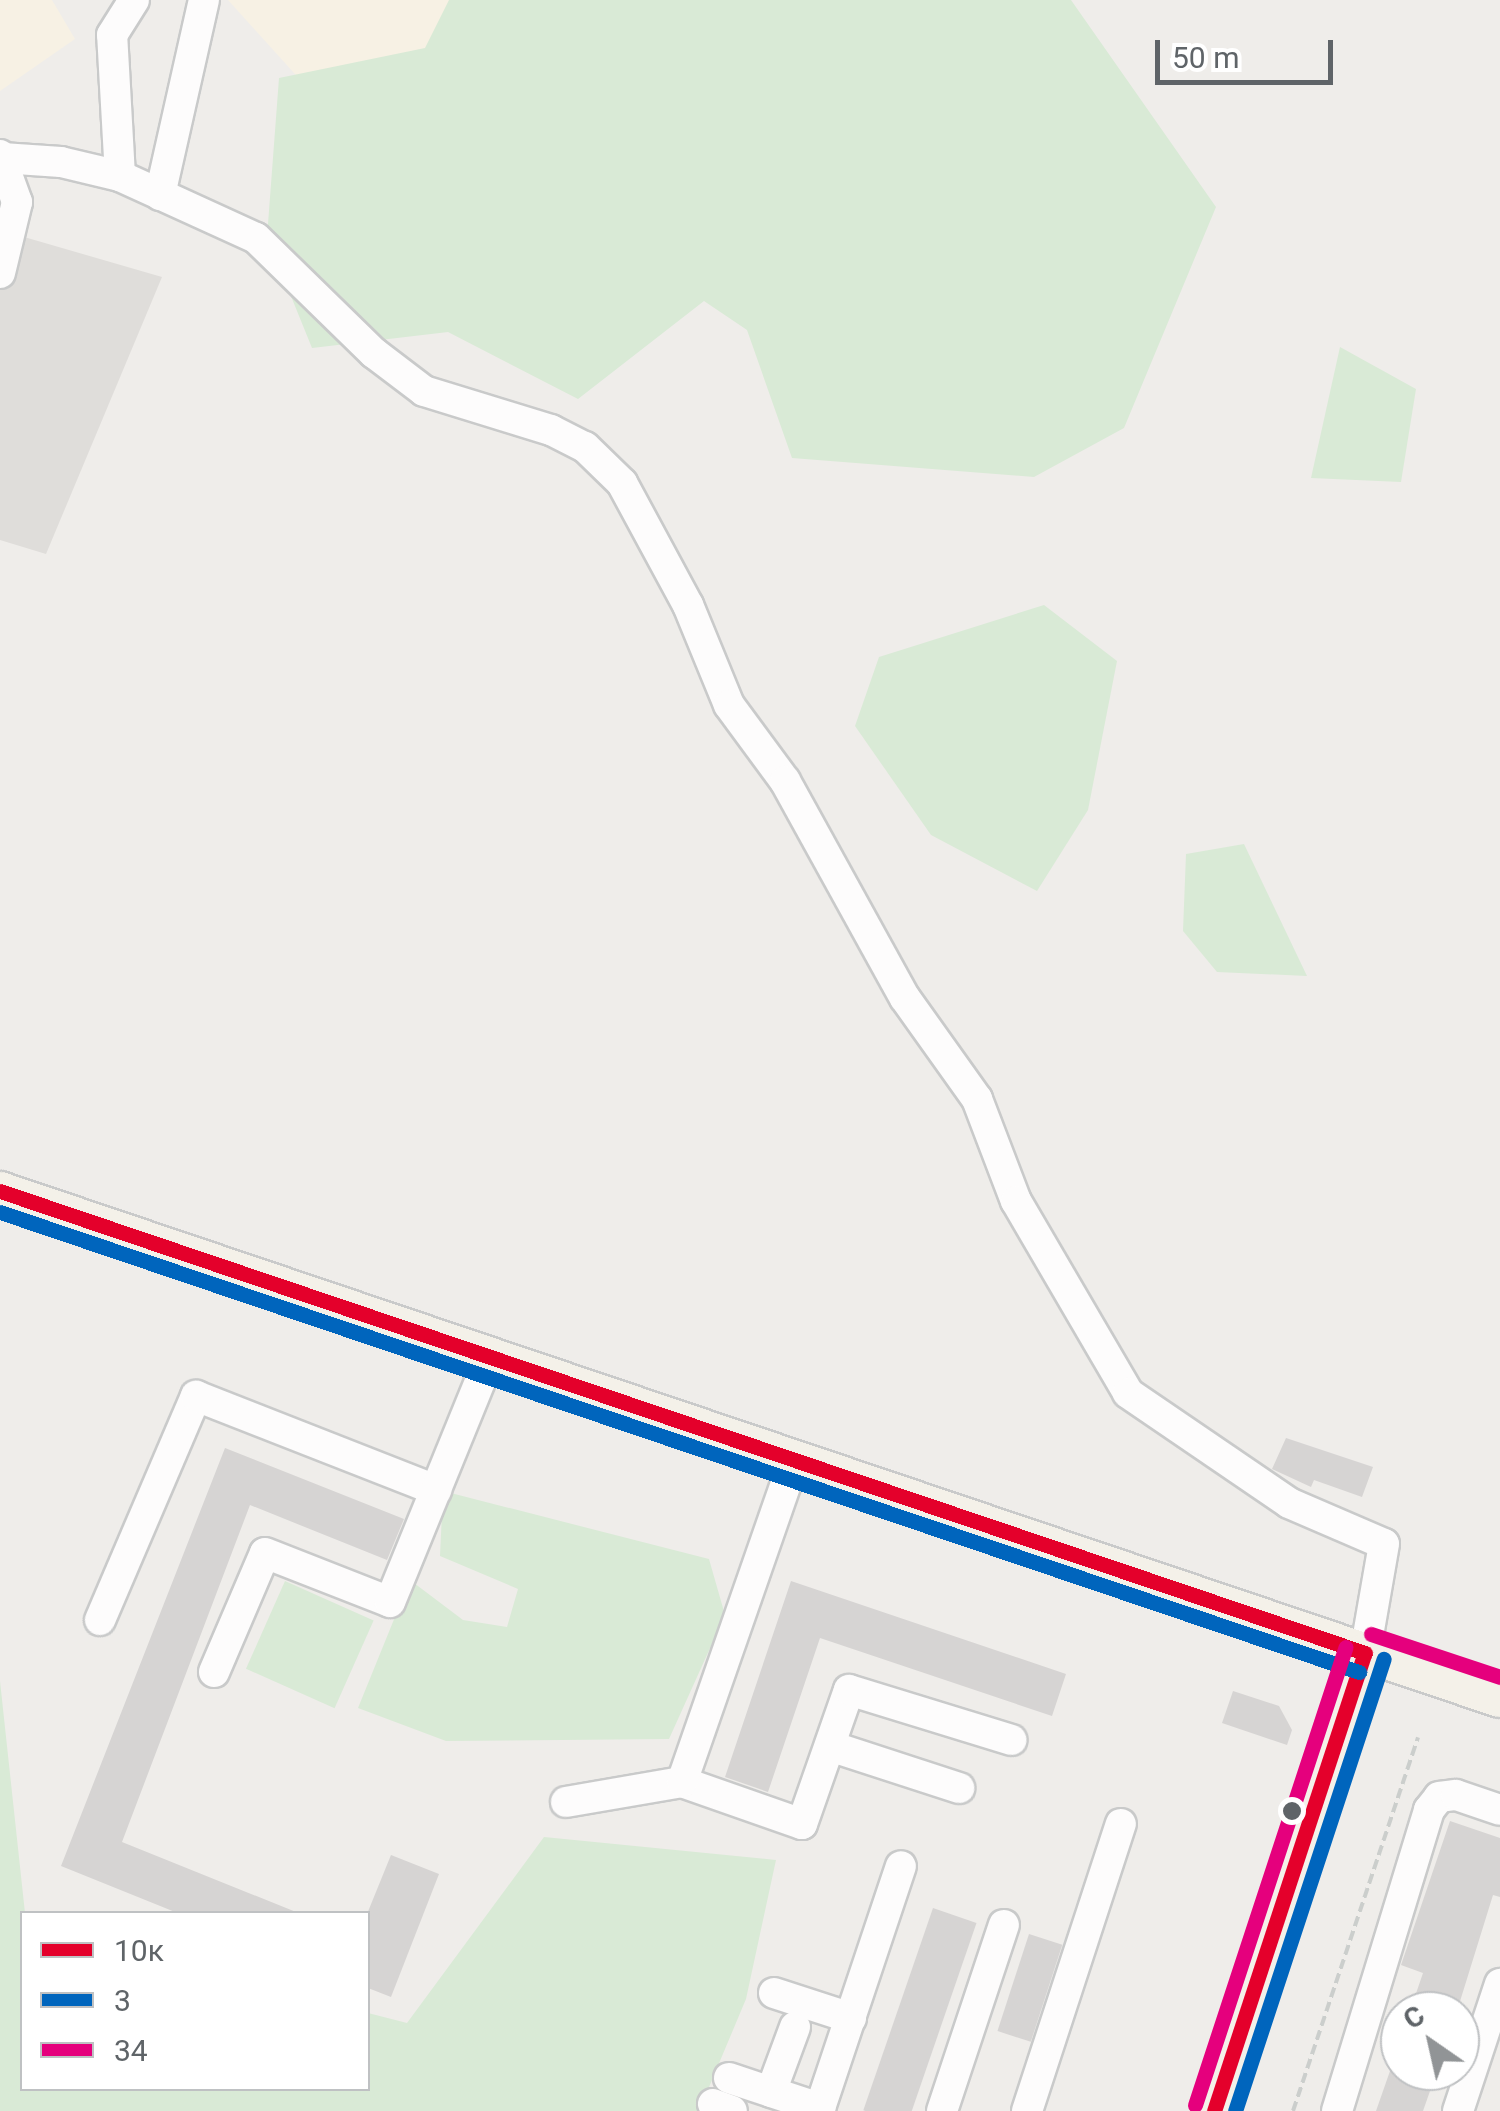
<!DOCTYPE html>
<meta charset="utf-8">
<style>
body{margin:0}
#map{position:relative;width:1500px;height:2111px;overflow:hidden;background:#efedea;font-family:Roboto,sans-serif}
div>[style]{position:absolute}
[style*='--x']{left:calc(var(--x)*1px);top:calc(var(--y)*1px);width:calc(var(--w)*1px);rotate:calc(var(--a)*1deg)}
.commercial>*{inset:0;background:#f7f1e4}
.industrial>*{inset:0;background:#dfddda}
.green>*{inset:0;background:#d9ead6;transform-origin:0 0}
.building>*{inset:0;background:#d6d4d3;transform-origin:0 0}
.path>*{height:4px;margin-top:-2px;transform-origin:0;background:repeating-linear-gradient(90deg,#cbcecc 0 10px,transparent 0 15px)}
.roads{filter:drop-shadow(2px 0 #c9caca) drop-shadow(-2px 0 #c9caca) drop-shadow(0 2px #c9caca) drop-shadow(0 -2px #c9caca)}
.minor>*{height:30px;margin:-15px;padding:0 15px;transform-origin:15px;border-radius:15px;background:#fdfcfc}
.major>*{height:38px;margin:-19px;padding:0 19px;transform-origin:19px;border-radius:19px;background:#f4f1e9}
.bus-1>*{height:15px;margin:-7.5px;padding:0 7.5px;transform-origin:7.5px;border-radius:7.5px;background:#e4002b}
.bus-2>*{height:15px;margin:-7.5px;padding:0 7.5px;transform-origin:7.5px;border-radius:7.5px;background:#0065bd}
.bus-3>*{height:15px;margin:-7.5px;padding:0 7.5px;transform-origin:7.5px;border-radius:7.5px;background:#e5007d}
.dots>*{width:28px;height:28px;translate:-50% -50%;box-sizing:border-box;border:5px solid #fff;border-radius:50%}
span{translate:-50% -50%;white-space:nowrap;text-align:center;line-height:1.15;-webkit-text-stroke:10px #fff;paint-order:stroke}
.legend{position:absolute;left:20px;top:1911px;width:350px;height:180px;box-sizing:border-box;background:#fff;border:2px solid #bfc1c3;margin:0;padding:12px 18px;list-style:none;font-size:30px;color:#5f6468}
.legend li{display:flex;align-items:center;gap:20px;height:50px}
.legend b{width:50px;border:2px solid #bfc1c3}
.north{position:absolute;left:1380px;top:1991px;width:100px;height:100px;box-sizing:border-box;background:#fff;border:2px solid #bfc1c3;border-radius:50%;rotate:326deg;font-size:28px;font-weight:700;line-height:40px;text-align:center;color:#5f6468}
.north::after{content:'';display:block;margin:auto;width:35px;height:45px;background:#919496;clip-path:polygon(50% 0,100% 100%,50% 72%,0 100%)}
.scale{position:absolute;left:1155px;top:40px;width:178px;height:45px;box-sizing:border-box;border:5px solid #5f6468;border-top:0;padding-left:12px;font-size:30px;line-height:35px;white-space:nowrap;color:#5f6468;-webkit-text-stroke:8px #fff;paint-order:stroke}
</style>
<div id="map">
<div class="commercial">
<i style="clip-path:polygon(0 0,52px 0,75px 39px,0 91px)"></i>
<i style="clip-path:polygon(228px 0,682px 0,332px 115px)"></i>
</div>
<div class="industrial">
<i style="clip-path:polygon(0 230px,162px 277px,46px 554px,0 540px)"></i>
</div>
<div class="green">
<i style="clip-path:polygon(449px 0,1071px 0,1216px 207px,1124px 428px,1034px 477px,792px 458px,747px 330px,704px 301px,578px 399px,448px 332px,312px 348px,267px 237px,279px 78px,425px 48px)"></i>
<i style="clip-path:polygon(1340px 347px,1416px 389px,1401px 482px,1311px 478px)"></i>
<i style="clip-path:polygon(1044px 605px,1117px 661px,1088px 810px,1037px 891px,931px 835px,855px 726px,879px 657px)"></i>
<i style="clip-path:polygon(1244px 844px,1307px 976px,1217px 972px,1183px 931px,1186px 854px)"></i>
<i style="clip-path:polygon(443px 1491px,709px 1559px,725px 1615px,669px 1739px,446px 1741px,358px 1708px,410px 1580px,463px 1620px,507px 1627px,518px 1589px,440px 1556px)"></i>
<i style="left:285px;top:1581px;width:97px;height:96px;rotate:24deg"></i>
<i style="clip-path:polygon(0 1681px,25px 1913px,22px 2088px,368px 2088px,368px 2013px,407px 2023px,544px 1837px,776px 1860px,746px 1999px,699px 2111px,0 2111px)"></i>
</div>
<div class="building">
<i style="clip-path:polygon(1286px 1438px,1373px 1467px,1362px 1497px,1314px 1480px,1311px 1487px,1272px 1469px)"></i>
<i style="clip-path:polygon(225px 1448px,404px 1519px,387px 1560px,250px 1505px,122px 1842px,301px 1914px,180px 1914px,61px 1866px)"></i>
<i style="clip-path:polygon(791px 1581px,1066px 1674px,1052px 1716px,820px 1638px,768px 1792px,725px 1777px)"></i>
<i style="clip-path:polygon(1233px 1691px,1279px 1706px,1292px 1730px,1287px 1745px,1222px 1723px)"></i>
<i style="clip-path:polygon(1450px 1821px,1500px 1838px,1500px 1897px,1493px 1895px,1457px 2011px,1410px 2011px,1423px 1973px,1401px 1965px)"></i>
<i style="clip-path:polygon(391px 1855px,439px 1874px,391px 1997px,368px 1988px,367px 1914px)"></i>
<i style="left:933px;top:1908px;width:46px;height:214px;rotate:19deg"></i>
<i style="left:1029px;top:1934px;width:35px;height:102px;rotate:18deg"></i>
<i style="clip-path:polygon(1390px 2071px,1437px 2071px,1423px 2111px,1376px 2111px)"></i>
</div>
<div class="path">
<i style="--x:1293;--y:2111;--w:394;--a:-71.5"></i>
</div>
<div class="roads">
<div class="minor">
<i style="--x:0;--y:155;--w:50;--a:70.1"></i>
<i style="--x:17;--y:202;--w:73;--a:103.5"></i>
<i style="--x:2;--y:158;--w:59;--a:3.9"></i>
<i style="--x:61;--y:162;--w:61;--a:13.3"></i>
<i style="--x:120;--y:176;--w:149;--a:24.5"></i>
<i style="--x:256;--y:238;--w:165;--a:44.3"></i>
<i style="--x:374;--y:353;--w:63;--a:37.2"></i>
<i style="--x:424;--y:391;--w:133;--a:17.1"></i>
<i style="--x:551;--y:430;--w:38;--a:27"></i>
<i style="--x:585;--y:447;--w:52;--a:44.2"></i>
<i style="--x:622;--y:483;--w:139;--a:61.6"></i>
<i style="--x:688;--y:605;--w:108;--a:67.7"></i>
<i style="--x:729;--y:705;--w:94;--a:53.6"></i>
<i style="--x:785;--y:781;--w:248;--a:61.1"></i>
<i style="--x:905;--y:998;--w:124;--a:54.5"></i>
<i style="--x:977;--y:1099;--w:109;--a:69.1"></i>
<i style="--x:1016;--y:1201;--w:222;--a:59.7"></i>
<i style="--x:1128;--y:1393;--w:195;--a:34.3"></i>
<i style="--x:1289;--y:1503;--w:103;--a:23.3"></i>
<i style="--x:1384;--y:1544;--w:111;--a:99.9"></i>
<i style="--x:120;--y:176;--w:141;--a:-93.2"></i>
<i style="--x:112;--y:35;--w:41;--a:-57.8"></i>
<i style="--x:160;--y:195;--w:200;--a:-77.3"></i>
<i style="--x:100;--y:1620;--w:244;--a:-66.8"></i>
<i style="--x:196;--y:1396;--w:258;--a:21.4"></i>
<i style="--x:214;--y:1672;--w:129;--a:-66.8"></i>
<i style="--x:265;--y:1553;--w:134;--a:21.4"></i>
<i style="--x:390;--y:1602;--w:267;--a:-67.8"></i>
<i style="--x:830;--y:1746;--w:136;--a:18"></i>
<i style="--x:682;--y:1782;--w:127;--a:19.3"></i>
<i style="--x:802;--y:1824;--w:142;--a:-70.7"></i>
<i style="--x:849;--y:1690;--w:170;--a:17.1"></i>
<i style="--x:566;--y:1802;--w:118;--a:-9.8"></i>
<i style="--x:682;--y:1782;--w:344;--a:-70.8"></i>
<i style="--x:774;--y:1993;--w:81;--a:18"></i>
<i style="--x:795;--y:2027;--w:69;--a:110.3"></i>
<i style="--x:771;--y:2092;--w:52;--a:18.1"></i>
<i style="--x:729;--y:2078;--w:44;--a:18.4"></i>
<i style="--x:713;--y:2104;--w:20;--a:20"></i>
<i style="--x:819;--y:2111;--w:258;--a:-71.5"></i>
<i style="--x:942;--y:2111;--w:196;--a:-71.6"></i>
<i style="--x:1027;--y:2111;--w:302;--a:-71.9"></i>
<i style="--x:1337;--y:2111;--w:315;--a:-73"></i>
<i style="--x:1429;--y:1810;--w:16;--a:-52"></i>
<i style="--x:1439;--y:1797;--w:17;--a:-7"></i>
<i style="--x:1456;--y:1795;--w:46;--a:18.8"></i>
<i style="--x:1458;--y:2111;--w:134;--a:-71.7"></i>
</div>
<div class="major">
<i style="--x:0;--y:1191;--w:1583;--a:18.68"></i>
<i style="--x:1214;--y:2111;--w:482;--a:-71.8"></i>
</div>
</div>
<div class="bus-1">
<i style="--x:0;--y:1191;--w:1441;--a:18.7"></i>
<i style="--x:1214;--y:2111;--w:482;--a:-71.8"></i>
</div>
<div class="bus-2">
<i style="--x:0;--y:1212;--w:1435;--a:18.7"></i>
<i style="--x:1235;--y:2111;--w:476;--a:-71.8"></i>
</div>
<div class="bus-3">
<i style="--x:1371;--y:1634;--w:136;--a:18.4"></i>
<i style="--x:1195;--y:2105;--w:482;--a:-71.8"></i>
</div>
<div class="dots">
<i style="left:1292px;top:1811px;background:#5f6468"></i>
</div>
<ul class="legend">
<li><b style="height:12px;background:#e4002b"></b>10к</li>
<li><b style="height:12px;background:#0065bd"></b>3</li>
<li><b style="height:12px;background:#e5007d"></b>34</li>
</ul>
<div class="north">С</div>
<div class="scale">50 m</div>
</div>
